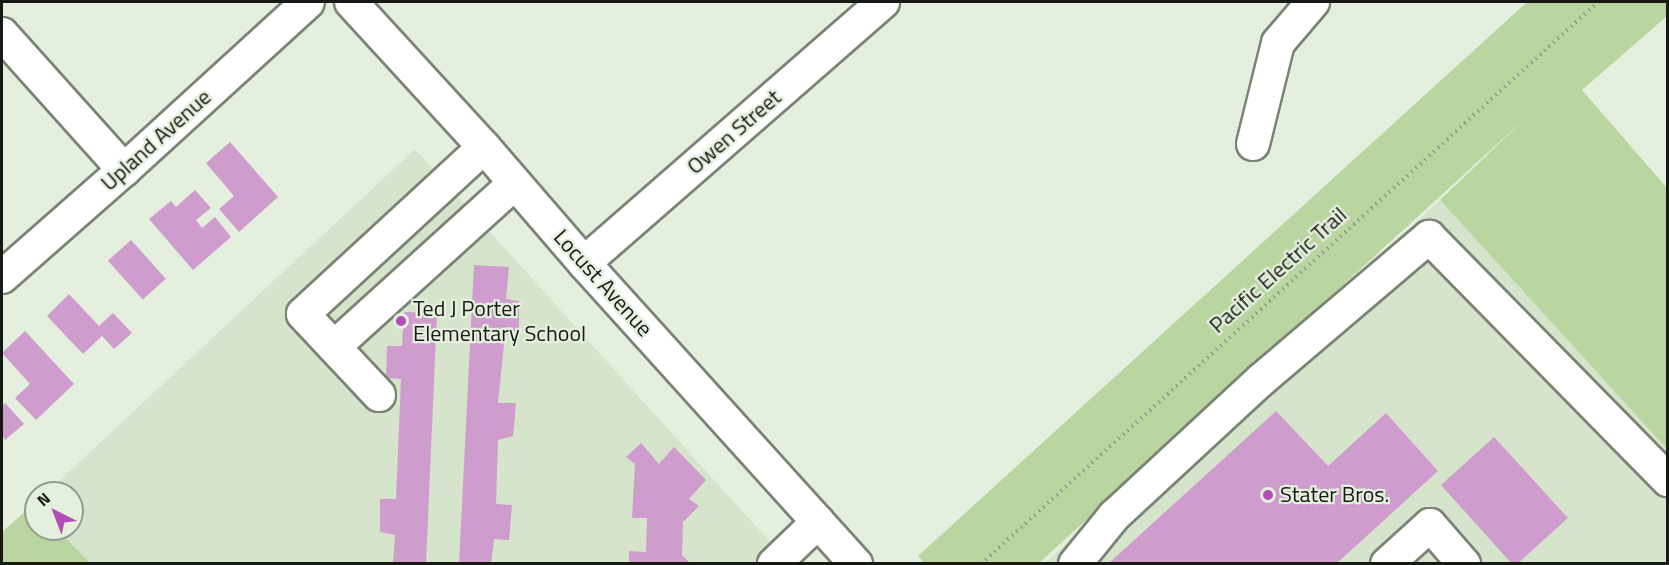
<!DOCTYPE html>
<style>
body{margin:0}
#map{position:relative;width:1669px;height:565px;overflow:hidden;background:#e5efde;font-family:"Titillium Web",sans-serif}
div>[style]{position:absolute}
[style*='--x']{left:calc(var(--x)*1px);top:calc(var(--y)*1px);width:calc(var(--w)*1px);rotate:calc(var(--a)*1deg)}
.built>*{inset:0;background:#d6e4cc}
.green>*{inset:0;background:#b9d6a1}
.building>*{inset:0;background:#cf9cce;transform-origin:0 0}
.path>*{height:4px;margin-top:-2px;transform-origin:0;background:repeating-linear-gradient(90deg,#92998d 0 1.5px,transparent 0 6px)}
.roads{filter:drop-shadow(2px 0 #7b8474) drop-shadow(-2px 0 #7b8474) drop-shadow(0 2px #7b8474) drop-shadow(0 -2px #7b8474)}
.minor>*{height:32px;margin:-16px;padding:0 16px;transform-origin:16px;border-radius:16px;background:#fff}
.dots>*{width:16px;height:16px;translate:-50% -50%;box-sizing:border-box;border:3px solid #e5efde;border-radius:50%}
span{translate:-50% -50%;white-space:nowrap;text-align:center;line-height:1.15;-webkit-text-stroke:4.5px #e5efde;paint-order:stroke}
.street-label{font-size:22px;color:#171a14}
.poi-label{font-size:22px;color:#171a14}
.left{translate:0 -50%;text-align:left}
.frame{position:absolute;inset:0;border:3px solid #171a14;pointer-events:none}
.north{position:absolute;left:24px;top:481px;width:60px;height:60px;box-sizing:border-box;background:#e5efde;border:2px solid #939a8d;border-radius:50%;rotate:318deg;font-size:16px;font-weight:700;line-height:24px;text-align:center;color:#171a14}
.north::after{content:'';display:block;margin:auto;width:21px;height:27px;background:#b44fb5;clip-path:polygon(50% 0,100% 100%,50% 72%,0 100%)}
</style>
<div id="map">
<div class="built">
<i style="clip-path:polygon(415px 149px,789px 563px,2px 564px,2px 532px,36px 502px,36px 529px,72px 529px,72px 493px,46px 493px)"></i>
<i style="clip-path:polygon(1440px 200px,1667px 449px,1667px 563px,1044px 564px)"></i>
</div>
<div class="green">
<i style="clip-path:polygon(1527px 2px,1667px 2px,1667px 16px,1582px 90px,1667px 188px,1667px 449px,1440px 200px,1530px 114px,1039px 563px,924px 563px,918px 556px)"></i>
<i style="clip-path:polygon(34px 504px,36px 529px,57px 529px,90px 563px,2px 563px,2px 532px)"></i>
</div>
<div class="building">
<i style="clip-path:polygon(230px 142px,278px 197px,239px 232px,219px 209px,234px 196px,206px 163px)"></i>
<i style="clip-path:polygon(195px 190px,211px 208px,196px 220px,202px 228px,215px 217px,231px 237px,193px 270px,149px 219px,171px 201px,176px 207px)"></i>
<i style="left:131px;top:240px;width:52px;height:31px;rotate:48deg"></i>
<i style="clip-path:polygon(474px 265px,509px 267px,506px 299px,519px 301px,519px 336px,505px 335px,498px 403px,516px 403px,513px 436px,498px 440px,496px 504px,512px 505px,509px 540px,494px 539px,491px 564px,459px 564px)"></i>
<i style="clip-path:polygon(69px 294px,99px 326px,113px 313px,132px 333px,114px 349px,102px 336px,83px 354px,47px 316px)"></i>
<i style="clip-path:polygon(404px 312px,437px 313px,426px 564px,393px 564px,395px 535px,380px 532px,380px 499px,396px 499px,401px 379px,386px 378px,387px 346px,402px 346px)"></i>
<i style="clip-path:polygon(25px 331px,74px 384px,36px 420px,15px 398px,30px 384px,2px 353px)"></i>
<i style="clip-path:polygon(5px 403px,24px 424px,5px 440px,2px 435px,2px 406px)"></i>
<i style="clip-path:polygon(1276px 411px,1328px 466px,1386px 413px,1438px 471px,1336px 564px,1108px 564px)"></i>
<i style="clip-path:polygon(1494px 437px,1568px 518px,1517px 564px,1512px 564px,1441px 485px)"></i>
<i style="clip-path:polygon(641px 443px,659px 464px,674px 447px,706px 480px,689px 499px,699px 506px,683px 522px,682px 555px,691px 564px,629px 564px,629px 551px,646px 552px,647px 518px,632px 518px,635px 464px,626px 457px)"></i>
</div>
<div class="path">
<i style="--x:981;--y:564;--w:835;--a:-42.33"></i>
</div>
<div class="roads">
<div class="minor">
<i style="--x:351;--y:2;--w:197;--a:47.5"></i>
<i style="--x:484;--y:147;--w:153;--a:49.2"></i>
<i style="--x:584;--y:263;--w:406;--a:47.9"></i>
<i style="--x:2;--y:34;--w:183;--a:48.1"></i>
<i style="--x:1253;--y:144;--w:104;--a:-76.1"></i>
<i style="--x:1278;--y:43;--w:54;--a:-49.5"></i>
<i style="--x:584;--y:263;--w:397;--a:-41.1"></i>
<i style="--x:2;--y:277;--w:162;--a:-41.3"></i>
<i style="--x:124;--y:170;--w:249;--a:-42.4"></i>
<i style="--x:334;--y:347;--w:244;--a:-42.2"></i>
<i style="--x:379;--y:395;--w:111;--a:-133.2"></i>
<i style="--x:303;--y:314;--w:246;--a:-42.7"></i>
<i style="--x:774;--y:564;--w:61;--a:-43.7"></i>
<i style="--x:1075;--y:564;--w:62;--a:-50.9"></i>
<i style="--x:1114;--y:516;--w:200;--a:-42.8"></i>
<i style="--x:1261;--y:380;--w:221;--a:-40.4"></i>
<i style="--x:1429;--y:237;--w:341;--a:45.5"></i>
<i style="--x:1387;--y:564;--w:58;--a:-42.2"></i>
<i style="--x:1430;--y:525;--w:52;--a:48.9"></i>
</div>
</div>
<div class="dots">
<i style="left:401px;top:321px;background:#b44fb5"></i>
<i style="left:1268px;top:495px;background:#b44fb5"></i>
</div>
<div class="street-label">
<span style="left:734px;top:132px;rotate:-41deg">Owen Street</span>
<span style="left:156px;top:140px;rotate:-42deg">Upland Avenue</span>
<span style="left:1278px;top:270px;rotate:-42deg">Pacific Electric Trail</span>
<span style="left:603px;top:283px;rotate:48deg">Locust Avenue</span>
</div>
<div class="poi-label">
<span class="left" style="left:413px;top:321px">Ted J Porter<br>Elementary School</span>
<span class="left" style="left:1280px;top:495px">Stater Bros.</span>
</div>
<div class="frame"></div>
<div class="north">N</div>
</div>
